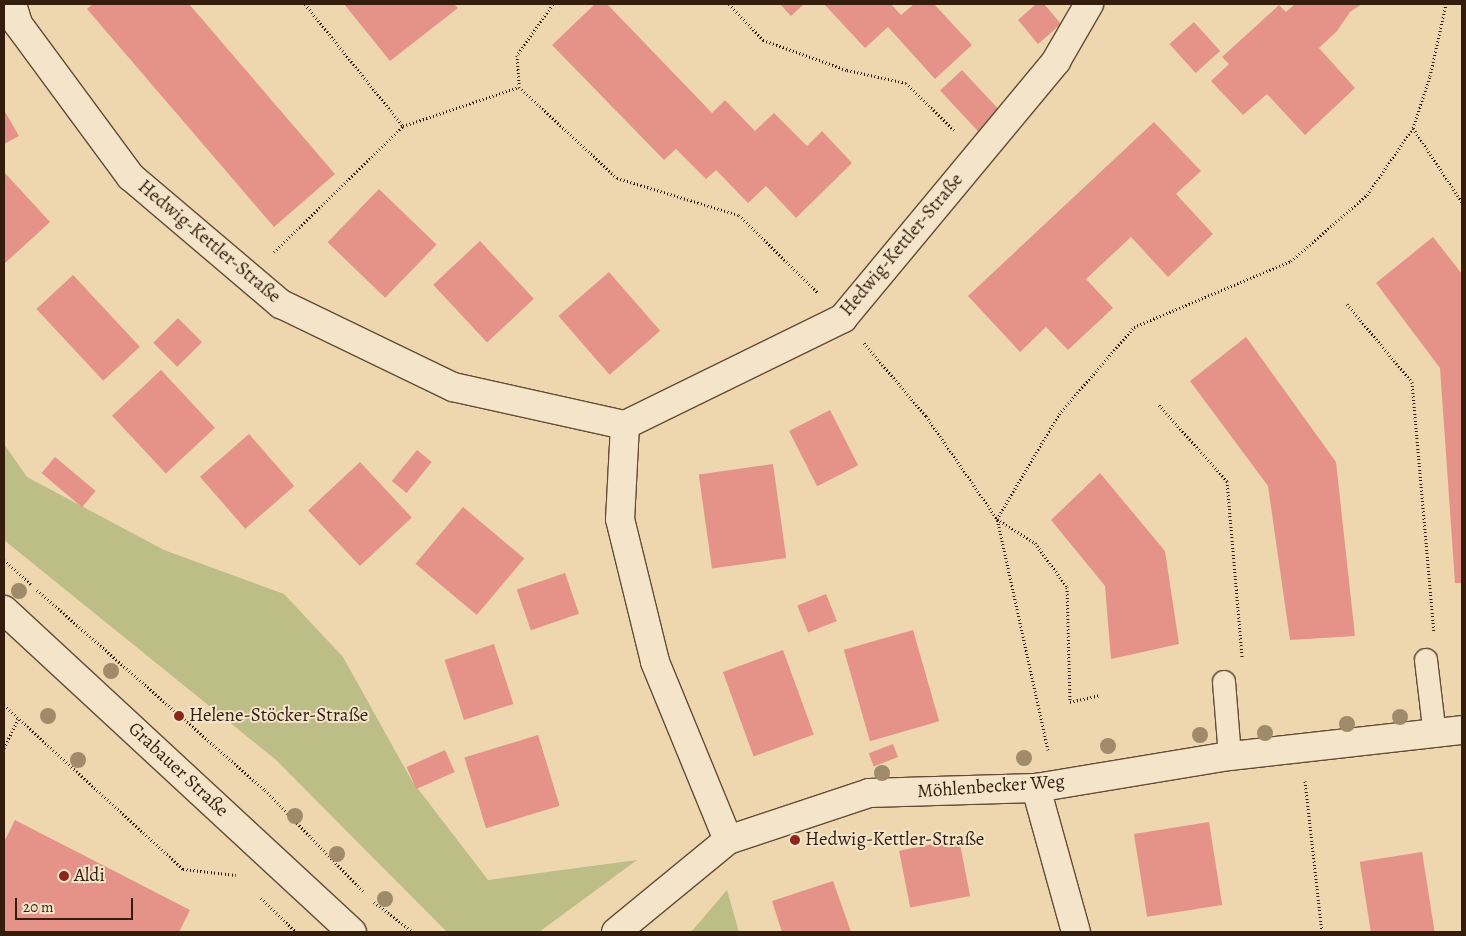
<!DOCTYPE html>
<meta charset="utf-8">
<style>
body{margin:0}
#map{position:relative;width:1466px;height:936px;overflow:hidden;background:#eed7ae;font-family:Alegreya,serif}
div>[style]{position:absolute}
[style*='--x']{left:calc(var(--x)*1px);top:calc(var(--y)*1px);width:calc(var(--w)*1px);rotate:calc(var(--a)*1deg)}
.green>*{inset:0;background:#bdbd87}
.building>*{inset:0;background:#e59388;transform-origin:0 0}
.path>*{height:3px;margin-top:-1.5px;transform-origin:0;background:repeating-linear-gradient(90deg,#351d0e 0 1px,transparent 0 3.5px)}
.roads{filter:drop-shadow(1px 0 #634c36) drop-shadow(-1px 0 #634c36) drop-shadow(0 1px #634c36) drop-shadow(0 -1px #634c36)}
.lane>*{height:22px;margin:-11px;padding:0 11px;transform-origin:11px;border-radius:11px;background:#f4e5ca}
.street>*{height:28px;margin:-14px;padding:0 14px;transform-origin:14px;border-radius:14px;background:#f4e5ca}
.secondary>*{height:28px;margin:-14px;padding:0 14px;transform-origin:14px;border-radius:14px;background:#f4e5ca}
.trees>*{width:16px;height:16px;margin:-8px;border-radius:50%;background:#9f8b6a}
.dots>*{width:14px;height:14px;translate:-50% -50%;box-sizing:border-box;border:2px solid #f4e5ca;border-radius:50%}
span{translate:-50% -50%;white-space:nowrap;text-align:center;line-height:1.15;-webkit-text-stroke:4px #f4e5ca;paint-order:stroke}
.street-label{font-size:19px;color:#351d0e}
.poi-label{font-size:19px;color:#351d0e}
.left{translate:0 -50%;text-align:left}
.frame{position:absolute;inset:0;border:5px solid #351d0e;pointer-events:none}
.scale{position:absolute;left:15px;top:898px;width:118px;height:22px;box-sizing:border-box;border:2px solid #351d0e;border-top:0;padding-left:6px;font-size:15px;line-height:18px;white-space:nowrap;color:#351d0e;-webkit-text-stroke:4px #f4e5ca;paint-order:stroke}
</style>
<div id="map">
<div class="green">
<i style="clip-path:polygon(4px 444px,27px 477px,164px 550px,284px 594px,343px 657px,412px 781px,488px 880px,637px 860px,539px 932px,447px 932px,275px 759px,4px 540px)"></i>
<i style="clip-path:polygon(727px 890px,739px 932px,691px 932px)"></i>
</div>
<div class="building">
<i style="clip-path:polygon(93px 4px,189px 4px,335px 174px,274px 227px,87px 9px)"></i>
<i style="clip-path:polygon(344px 4px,454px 4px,458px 8px,390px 61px)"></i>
<i style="clip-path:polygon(595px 4px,607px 4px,712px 113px,725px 100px,755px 131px,774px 113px,807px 146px,822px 131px,852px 163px,796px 218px,766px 186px,748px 203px,716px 170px,706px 179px,676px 149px,664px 160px,552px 45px)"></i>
<i style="clip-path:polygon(780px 4px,804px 4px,791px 16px)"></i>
<i style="clip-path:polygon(824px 4px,891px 4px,901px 15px,914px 4px,934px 4px,972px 45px,935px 79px,888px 27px,865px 48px)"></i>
<i style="clip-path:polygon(1036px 4px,1044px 4px,1061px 24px,1038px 44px,1018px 20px)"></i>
<i style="clip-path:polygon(1295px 4px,1362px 4px,1350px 12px,1337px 31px,1319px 48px,1355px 88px,1305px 135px,1267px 94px,1243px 115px,1211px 81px,1229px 64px,1222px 57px,1279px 5px,1286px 12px)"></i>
<i style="left:1194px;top:22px;width:39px;height:33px;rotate:48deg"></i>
<i style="left:962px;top:70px;width:56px;height:30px;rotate:47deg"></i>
<i style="clip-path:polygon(4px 110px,19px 136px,4px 144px)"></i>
<i style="clip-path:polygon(1154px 122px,1201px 171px,1176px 194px,1213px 234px,1168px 277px,1131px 237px,1086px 279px,1113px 308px,1068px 350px,1046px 327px,1020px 352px,968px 296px)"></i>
<i style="clip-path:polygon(4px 172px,50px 222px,4px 264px)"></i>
<i style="left:379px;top:189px;width:80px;height:74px;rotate:44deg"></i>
<i style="clip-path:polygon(1433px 237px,1462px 274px,1462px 583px,1455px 583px,1440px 368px,1376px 283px)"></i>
<i style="left:480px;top:241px;width:79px;height:64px;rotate:47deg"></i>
<i style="left:609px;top:272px;width:78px;height:67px;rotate:49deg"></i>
<i style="left:73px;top:275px;width:98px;height:50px;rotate:47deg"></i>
<i style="left:178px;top:318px;width:34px;height:35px;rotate:45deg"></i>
<i style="clip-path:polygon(1246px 337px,1336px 462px,1355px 636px,1290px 640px,1268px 486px,1190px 381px)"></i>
<i style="left:161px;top:370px;width:79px;height:67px;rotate:47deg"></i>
<i style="left:830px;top:410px;width:62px;height:46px;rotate:63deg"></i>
<i style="left:249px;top:434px;width:69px;height:65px;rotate:49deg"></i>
<i style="left:417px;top:450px;width:19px;height:40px;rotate:39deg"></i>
<i style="left:55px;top:457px;width:53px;height:21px;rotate:40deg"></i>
<i style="left:360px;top:462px;width:76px;height:71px;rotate:47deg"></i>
<i style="left:773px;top:464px;width:95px;height:75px;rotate:82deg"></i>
<i style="clip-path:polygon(1100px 473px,1165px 551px,1179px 644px,1111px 659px,1105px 586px,1051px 520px)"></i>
<i style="left:463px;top:507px;width:80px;height:74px;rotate:40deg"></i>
<i style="left:565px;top:573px;width:43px;height:51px;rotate:71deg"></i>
<i style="left:826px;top:594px;width:29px;height:31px;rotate:68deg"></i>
<i style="left:913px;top:630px;width:95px;height:72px;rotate:74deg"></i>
<i style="left:494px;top:644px;width:63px;height:52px;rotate:72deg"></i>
<i style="left:783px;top:650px;width:90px;height:64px;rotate:70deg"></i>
<i style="left:538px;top:735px;width:74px;height:77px;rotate:73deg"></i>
<i style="left:893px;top:744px;width:14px;height:26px;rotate:69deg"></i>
<i style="left:445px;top:750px;width:24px;height:42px;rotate:66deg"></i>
<i style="clip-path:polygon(15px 820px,190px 910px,179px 932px,4px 932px,4px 842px)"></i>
<i style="left:1209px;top:822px;width:84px;height:76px;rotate:81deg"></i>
<i style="left:959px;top:839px;width:58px;height:61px;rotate:79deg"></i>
<i style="left:1422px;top:852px;width:81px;height:63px;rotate:81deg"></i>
<i style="clip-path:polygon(833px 881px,851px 932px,782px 932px,772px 901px)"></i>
</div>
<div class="path">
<i style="--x:305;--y:4;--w:156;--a:51.2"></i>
<i style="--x:553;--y:4;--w:62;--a:125.2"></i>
<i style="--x:517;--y:55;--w:32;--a:86"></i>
<i style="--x:519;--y:87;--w:134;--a:42.9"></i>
<i style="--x:617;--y:178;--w:127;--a:16.9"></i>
<i style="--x:739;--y:215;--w:111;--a:44.6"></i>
<i style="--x:729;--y:4;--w:50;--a:46.6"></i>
<i style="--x:763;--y:40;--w:89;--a:19.7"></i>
<i style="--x:847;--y:70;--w:60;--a:12.4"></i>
<i style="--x:906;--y:83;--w:67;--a:44.4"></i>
<i style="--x:1413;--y:128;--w:89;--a:56.5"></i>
<i style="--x:274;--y:252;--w:180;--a:-44.3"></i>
<i style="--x:403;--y:126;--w:122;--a:-18.6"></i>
<i style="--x:1347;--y:304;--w:102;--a:50.2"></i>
<i style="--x:1412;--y:382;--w:250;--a:85"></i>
<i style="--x:864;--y:343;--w:96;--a:49.7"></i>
<i style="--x:926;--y:416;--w:125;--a:55.4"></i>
<i style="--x:997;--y:519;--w:45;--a:32.3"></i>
<i style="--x:1035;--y:543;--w:54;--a:54"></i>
<i style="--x:1067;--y:587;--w:115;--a:88.5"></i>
<i style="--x:1070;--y:702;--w:31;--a:-13"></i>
<i style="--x:1159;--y:405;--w:102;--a:48.2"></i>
<i style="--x:1227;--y:481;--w:177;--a:85.1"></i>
<i style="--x:4;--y:560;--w:36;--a:42"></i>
<i style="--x:37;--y:590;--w:303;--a:41.3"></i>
<i style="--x:265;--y:790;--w:141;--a:45.9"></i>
<i style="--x:4;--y:705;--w:243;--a:42.5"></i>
<i style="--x:183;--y:869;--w:53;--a:6.5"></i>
<i style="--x:4;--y:748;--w:32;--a:-64"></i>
<i style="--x:1048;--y:750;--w:237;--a:-102.4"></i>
<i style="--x:997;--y:519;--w:122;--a:-59.4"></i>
<i style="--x:1059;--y:414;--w:115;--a:-49.2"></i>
<i style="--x:1134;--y:327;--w:170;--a:-22.8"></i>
<i style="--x:1291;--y:261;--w:101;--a:-41"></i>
<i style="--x:1367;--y:195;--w:81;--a:-55.5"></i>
<i style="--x:1413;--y:128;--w:55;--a:-71.9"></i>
<i style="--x:1430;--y:76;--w:74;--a:-77.5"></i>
<i style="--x:1305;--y:781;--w:152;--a:83.6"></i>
<i style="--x:261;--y:898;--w:49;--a:44.2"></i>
<i style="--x:374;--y:902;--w:49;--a:37.6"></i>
<i style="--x:556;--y:932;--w:5;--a:0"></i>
</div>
<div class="roads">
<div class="lane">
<i style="--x:1426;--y:660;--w:76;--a:83.2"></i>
<i style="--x:1224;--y:682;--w:74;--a:85.4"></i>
</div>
<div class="street">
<i style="--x:12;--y:4;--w:21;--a:73"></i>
<i style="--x:18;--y:24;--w:190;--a:53.6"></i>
<i style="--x:131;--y:177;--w:197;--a:40.3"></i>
<i style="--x:281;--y:304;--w:191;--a:25.8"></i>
<i style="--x:453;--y:387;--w:176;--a:12.5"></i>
<i style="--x:625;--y:425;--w:243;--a:-26.1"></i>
<i style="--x:843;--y:318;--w:334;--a:-50.3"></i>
<i style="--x:1056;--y:61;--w:66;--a:-59.9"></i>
<i style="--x:625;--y:425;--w:94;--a:93"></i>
<i style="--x:620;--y:519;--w:147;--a:76.2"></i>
<i style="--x:655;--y:662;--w:192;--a:67.7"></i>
<i style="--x:1036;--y:788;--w:149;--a:74.5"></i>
<i style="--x:616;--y:932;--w:145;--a:-39.4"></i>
<i style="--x:728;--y:840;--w:149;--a:-18.4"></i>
<i style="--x:869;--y:793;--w:167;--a:-1.7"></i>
<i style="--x:1036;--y:788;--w:197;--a:-9.4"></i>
<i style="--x:1230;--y:756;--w:233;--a:-6.4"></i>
</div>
<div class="secondary">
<i style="--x:4;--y:610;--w:474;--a:42.8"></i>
</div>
</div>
<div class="trees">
<i style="left:19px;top:591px"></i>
<i style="left:111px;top:671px"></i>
<i style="left:48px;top:716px"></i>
<i style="left:1400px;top:717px"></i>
<i style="left:1347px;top:724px"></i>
<i style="left:1265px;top:733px"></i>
<i style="left:1200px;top:735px"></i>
<i style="left:1108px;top:746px"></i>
<i style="left:1024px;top:758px"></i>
<i style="left:78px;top:760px"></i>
<i style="left:882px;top:773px"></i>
<i style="left:295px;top:816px"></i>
<i style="left:337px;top:854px"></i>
<i style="left:385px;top:899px"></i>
</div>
<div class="dots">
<i style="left:179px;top:716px;background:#8f2418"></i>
<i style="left:795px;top:840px;background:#8f2418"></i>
<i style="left:64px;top:876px;background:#8f2418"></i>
</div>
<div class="street-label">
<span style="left:209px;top:242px;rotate:40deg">Hedwig-Kettler-Straße</span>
<span style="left:902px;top:245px;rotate:-50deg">Hedwig-Kettler-Straße</span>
<span style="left:178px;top:770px;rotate:43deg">Grabauer Straße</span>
<span style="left:991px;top:787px;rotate:-4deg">Möhlenbecker Weg</span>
</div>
<div class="poi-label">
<span class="left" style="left:189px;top:716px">Helene-Stöcker-Straße</span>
<span class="left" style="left:805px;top:840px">Hedwig-Kettler-Straße</span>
<span class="left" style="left:74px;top:876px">Aldi</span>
</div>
<div class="frame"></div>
<div class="scale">20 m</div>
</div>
